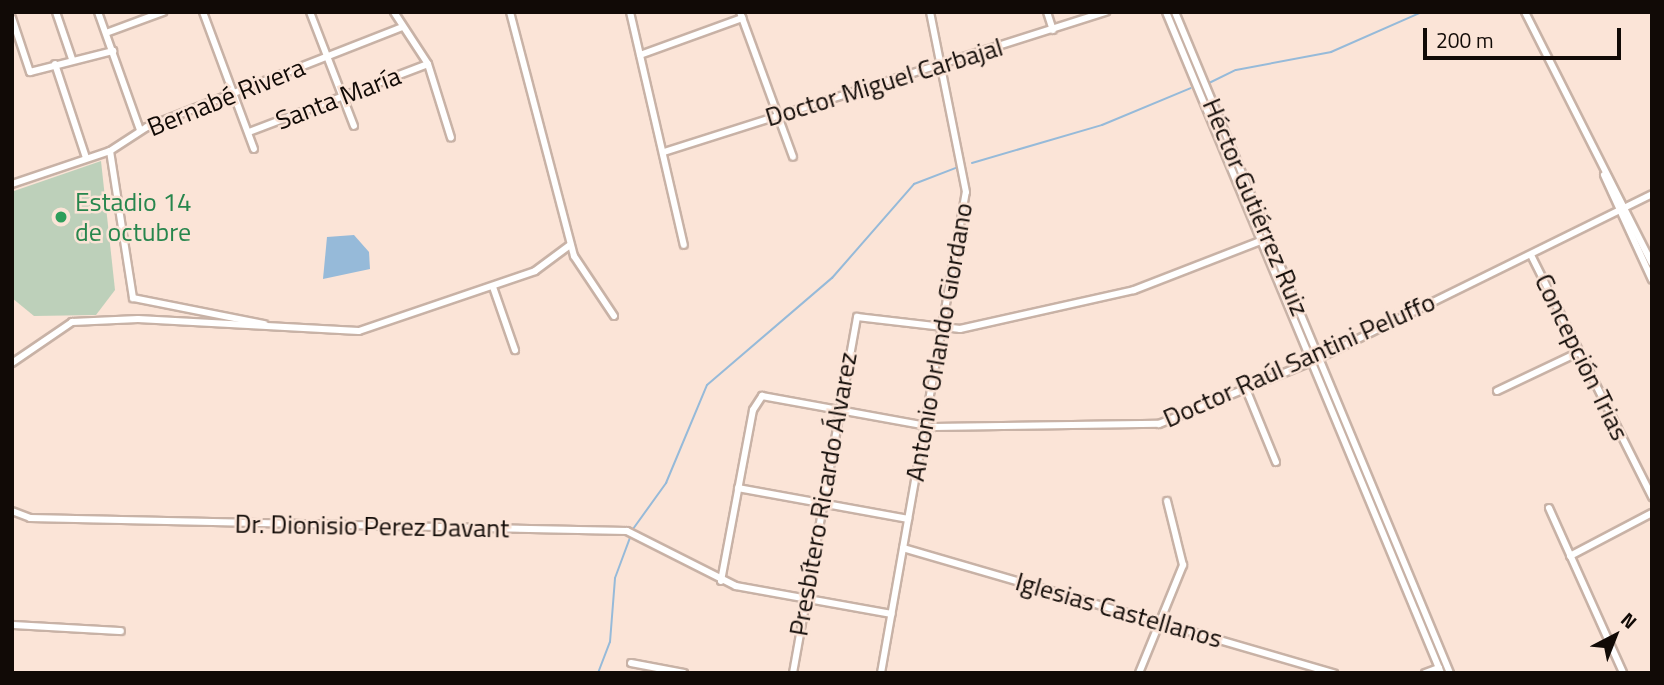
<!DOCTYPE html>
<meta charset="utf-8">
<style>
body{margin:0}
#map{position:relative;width:1664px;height:685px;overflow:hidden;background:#fbe4d7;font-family:"Titillium Web",sans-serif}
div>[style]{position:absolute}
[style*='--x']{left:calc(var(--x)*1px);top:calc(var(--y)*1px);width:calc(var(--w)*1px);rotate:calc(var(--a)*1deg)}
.green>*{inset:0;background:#bdd0ba}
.water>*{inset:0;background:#96bad9}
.stream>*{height:2px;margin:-1px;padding:0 1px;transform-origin:1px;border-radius:1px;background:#96bad9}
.roads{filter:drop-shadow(2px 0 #c8b2a6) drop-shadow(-2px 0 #c8b2a6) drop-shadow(0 2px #c8b2a6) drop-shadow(0 -2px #c8b2a6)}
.minor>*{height:6px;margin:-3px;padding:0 3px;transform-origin:3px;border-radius:3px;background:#fff}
.dots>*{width:19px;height:19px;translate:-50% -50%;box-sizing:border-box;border:4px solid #fbe4d7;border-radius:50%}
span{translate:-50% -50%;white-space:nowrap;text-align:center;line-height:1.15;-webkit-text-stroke:5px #fbe4d7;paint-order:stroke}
.street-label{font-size:26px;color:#110a06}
.leisure-label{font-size:26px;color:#27864d}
.left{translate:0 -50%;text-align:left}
.frame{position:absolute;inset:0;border:14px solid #110a06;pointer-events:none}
.north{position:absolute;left:1580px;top:601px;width:70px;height:70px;-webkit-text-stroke:5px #fbe4d7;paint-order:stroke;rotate:42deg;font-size:19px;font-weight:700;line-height:28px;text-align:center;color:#110a06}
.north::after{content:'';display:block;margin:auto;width:24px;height:32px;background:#110a06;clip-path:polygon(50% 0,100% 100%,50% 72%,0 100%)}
.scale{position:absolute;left:1423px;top:28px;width:198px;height:32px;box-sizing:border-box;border:4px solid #110a06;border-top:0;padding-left:9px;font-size:21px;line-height:24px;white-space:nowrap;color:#110a06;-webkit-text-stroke:5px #fbe4d7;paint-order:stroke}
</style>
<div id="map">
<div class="green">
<i style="clip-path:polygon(101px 161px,115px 290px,96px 315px,34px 316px,12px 298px,14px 191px)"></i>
</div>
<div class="water">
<i style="clip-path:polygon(354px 235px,369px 252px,370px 269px,323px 279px,327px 237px)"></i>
</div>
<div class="stream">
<i style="--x:1207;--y:84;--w:32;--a:-26"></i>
<i style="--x:1236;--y:70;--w:97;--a:-10.7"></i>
<i style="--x:1331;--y:52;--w:99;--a:-23.7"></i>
<i style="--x:972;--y:163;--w:135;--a:-16.3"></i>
<i style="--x:1102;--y:125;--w:96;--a:-22.6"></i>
<i style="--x:633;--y:529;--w:57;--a:-54.3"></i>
<i style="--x:666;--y:483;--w:106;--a:-67.3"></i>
<i style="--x:707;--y:385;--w:165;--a:-40.6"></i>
<i style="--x:832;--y:278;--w:125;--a:-48.9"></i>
<i style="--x:914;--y:184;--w:47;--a:-21.1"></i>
<i style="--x:598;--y:673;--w:33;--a:-69"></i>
<i style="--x:610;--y:642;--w:64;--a:-85.5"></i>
<i style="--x:615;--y:578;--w:46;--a:-69.6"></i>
</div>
<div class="roads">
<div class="minor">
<i style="--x:56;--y:12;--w:50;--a:71.2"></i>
<i style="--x:98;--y:12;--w:125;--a:70.4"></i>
<i style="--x:203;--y:12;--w:146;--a:69.6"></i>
<i style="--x:310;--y:12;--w:122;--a:68.9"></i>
<i style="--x:394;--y:12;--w:62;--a:56.8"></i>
<i style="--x:428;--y:64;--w:77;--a:72.7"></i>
<i style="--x:510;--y:12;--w:252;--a:75.3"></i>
<i style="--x:574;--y:256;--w:72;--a:56.3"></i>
<i style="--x:630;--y:12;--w:239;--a:77"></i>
<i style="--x:740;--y:12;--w:154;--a:69.9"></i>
<i style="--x:1047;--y:12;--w:19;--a:72"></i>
<i style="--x:1166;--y:12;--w:716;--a:67.41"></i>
<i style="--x:1175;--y:12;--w:716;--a:67.41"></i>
<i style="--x:1525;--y:12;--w:281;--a:63.2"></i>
<i style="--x:12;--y:18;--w:57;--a:71.6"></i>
<i style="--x:30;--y:72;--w:86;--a:-14.2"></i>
<i style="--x:106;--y:33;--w:61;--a:-20.2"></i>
<i style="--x:640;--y:55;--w:109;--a:-19.9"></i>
<i style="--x:55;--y:64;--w:99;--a:71.7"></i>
<i style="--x:249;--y:132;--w:191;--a:-20.8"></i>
<i style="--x:110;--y:151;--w:149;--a:81.1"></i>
<i style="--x:133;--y:298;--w:134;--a:11.2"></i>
<i style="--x:664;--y:152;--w:464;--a:-17.6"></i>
<i style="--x:1604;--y:175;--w:115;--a:65.4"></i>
<i style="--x:12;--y:184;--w:103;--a:-18.6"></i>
<i style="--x:110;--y:151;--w:44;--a:-33"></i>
<i style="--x:147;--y:127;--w:274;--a:-21.4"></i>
<i style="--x:1531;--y:255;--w:271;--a:63.4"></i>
<i style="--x:493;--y:287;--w:67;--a:70.8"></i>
<i style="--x:12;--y:363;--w:73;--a:-34.3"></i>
<i style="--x:72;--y:322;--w:66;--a:-2.6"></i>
<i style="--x:138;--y:319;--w:221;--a:3.1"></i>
<i style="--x:359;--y:331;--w:186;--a:-18.8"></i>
<i style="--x:535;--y:271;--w:44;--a:-36.6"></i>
<i style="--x:1246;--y:389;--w:79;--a:67.7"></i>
<i style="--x:1497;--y:391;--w:91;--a:-25.4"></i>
<i style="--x:738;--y:488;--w:173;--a:10.3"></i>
<i style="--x:1549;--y:508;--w:181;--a:65.8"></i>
<i style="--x:12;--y:511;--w:19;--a:21"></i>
<i style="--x:30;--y:518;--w:597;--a:1.25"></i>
<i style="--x:627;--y:531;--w:122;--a:26.8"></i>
<i style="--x:736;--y:586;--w:158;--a:10.2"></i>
<i style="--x:903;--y:548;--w:449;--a:16.2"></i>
<i style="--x:1570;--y:556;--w:93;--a:-27.7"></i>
<i style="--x:721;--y:581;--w:174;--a:-79.4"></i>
<i style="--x:753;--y:410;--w:17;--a:-57"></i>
<i style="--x:762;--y:396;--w:174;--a:10.3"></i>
<i style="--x:933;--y:427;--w:226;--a:-0.8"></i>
<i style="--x:1159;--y:424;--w:164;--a:-22.2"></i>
<i style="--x:1311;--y:362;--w:380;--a:-26.2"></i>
<i style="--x:12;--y:625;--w:109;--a:3.2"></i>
<i style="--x:631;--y:663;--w:54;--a:10.7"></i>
<i style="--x:793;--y:673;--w:362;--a:-79.8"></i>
<i style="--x:857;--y:317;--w:104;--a:6.6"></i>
<i style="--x:960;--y:329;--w:178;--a:-12.6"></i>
<i style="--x:1134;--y:290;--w:144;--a:-21.2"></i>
<i style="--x:881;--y:673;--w:488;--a:-80"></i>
<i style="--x:966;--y:192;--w:184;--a:-101.3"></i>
<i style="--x:1139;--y:673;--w:117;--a:-67.8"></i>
<i style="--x:1183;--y:565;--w:66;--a:-104"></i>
<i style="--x:1425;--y:673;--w:15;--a:-20"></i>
</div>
</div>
<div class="dots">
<i style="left:61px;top:217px;background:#2e9e5b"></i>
</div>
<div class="street-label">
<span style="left:884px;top:82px;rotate:-17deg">Doctor Miguel Carbajal</span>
<span style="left:226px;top:97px;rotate:-22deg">Bernabé Rivera</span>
<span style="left:338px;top:98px;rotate:-21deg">Santa María</span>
<span style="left:1256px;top:207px;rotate:67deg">Héctor Gutiérrez Ruiz</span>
<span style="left:939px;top:342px;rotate:-80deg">Antonio Orlando Giordano</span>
<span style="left:1582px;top:357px;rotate:64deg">Concepción Trias</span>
<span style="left:1299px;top:360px;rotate:-24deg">Doctor Raúl Santini Peluffo</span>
<span style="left:823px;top:494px;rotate:-80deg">Presbítero Ricardo Álvarez</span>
<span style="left:372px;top:526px;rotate:1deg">Dr. Dionisio Perez Davant</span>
<span style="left:1119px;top:610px;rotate:16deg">Iglesias Castellanos</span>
</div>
<div class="leisure-label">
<span class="left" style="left:75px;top:217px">Estadio 14<br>de octubre</span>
</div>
<div class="frame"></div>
<div class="north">N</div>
<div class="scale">200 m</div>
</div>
